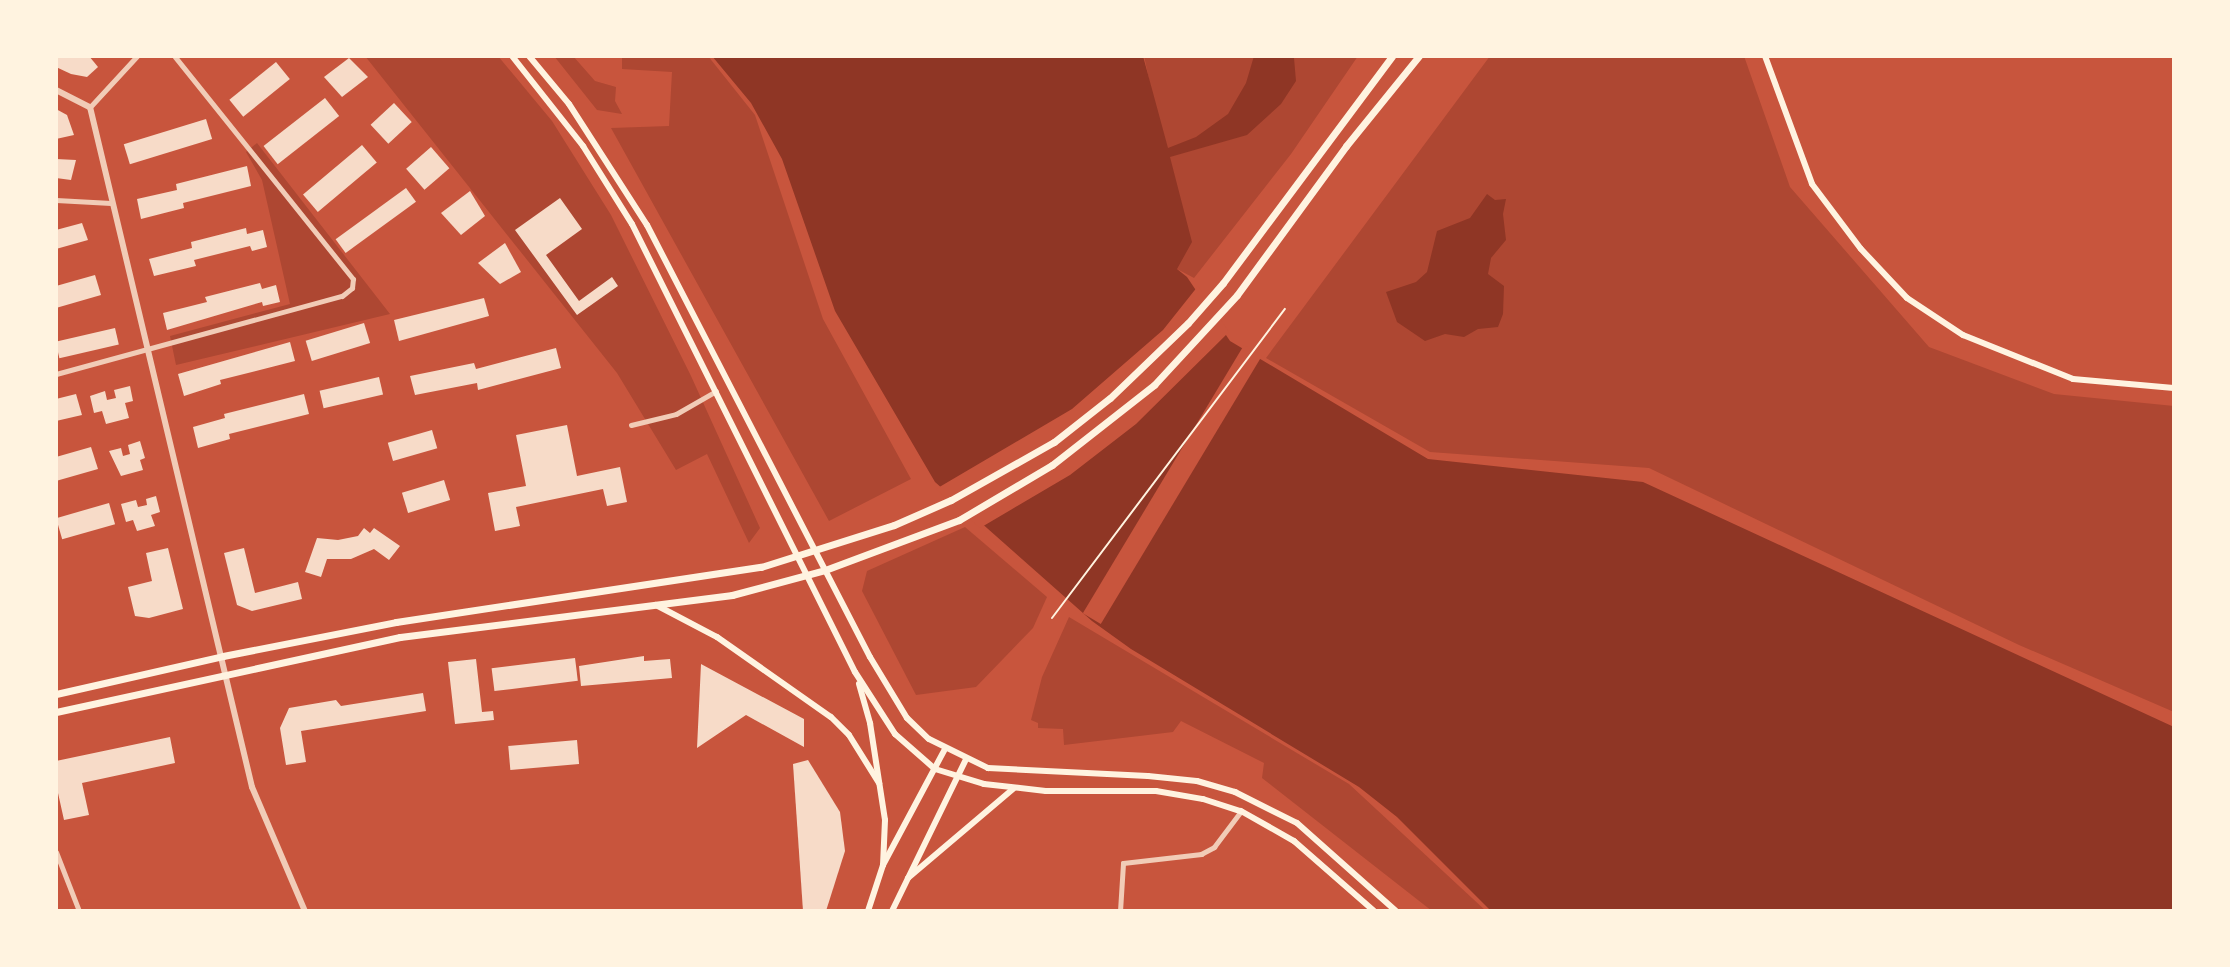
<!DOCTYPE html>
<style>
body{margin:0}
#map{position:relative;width:2230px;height:967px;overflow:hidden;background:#c8553d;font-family:"Varela Round",sans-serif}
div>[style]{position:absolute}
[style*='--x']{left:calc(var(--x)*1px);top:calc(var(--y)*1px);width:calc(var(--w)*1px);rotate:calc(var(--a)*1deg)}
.green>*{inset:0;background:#ae4732}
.water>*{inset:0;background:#8f3625}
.pier>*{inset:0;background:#c8553d;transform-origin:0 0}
.building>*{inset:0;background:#f7dbc8;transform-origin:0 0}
.path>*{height:2px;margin:-1px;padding:0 1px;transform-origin:1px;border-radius:1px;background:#fff3e0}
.minor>*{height:5px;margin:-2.5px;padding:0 2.5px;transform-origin:2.5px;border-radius:2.5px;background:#f1ccb7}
.tertiary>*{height:6px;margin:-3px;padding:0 3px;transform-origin:3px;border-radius:3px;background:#f1ccb7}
.secondary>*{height:6px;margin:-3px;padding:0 3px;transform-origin:3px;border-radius:3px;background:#fff3e0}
.primary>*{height:7px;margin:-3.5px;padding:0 3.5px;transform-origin:3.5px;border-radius:3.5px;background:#fff3e0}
span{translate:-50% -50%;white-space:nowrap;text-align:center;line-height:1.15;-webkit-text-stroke:6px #fff3e0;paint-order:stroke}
.frame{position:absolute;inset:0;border:58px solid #fff3e0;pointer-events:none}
</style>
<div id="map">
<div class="green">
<i style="clip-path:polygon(365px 56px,498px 56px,552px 121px,611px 215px,691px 376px,760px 528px,749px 543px,707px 454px,676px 470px,617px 373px)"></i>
<i style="clip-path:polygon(554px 56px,573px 56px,595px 81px,616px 87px,615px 101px,622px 114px,597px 110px)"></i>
<i style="clip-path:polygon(622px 56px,708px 56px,755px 115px,823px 319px,911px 479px,829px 521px,611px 128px,669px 126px,672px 72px,622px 69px)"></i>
<i style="clip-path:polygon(1144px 56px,1358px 56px,1291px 154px,1194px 278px,1177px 269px,1160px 130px)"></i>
<i style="clip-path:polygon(1490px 56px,1744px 56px,1790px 187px,1929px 347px,2054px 394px,2174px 406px,2174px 712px,2019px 645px,1649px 468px,1430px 452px,1266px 358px)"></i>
<i style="clip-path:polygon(257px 143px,390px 314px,176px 365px,170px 336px,290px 304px,262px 180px,246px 152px)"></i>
<i style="clip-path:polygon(965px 527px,1047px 597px,1033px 628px,976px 687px,916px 695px,862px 591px,867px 571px)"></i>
<i style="clip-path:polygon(1069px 617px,1349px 784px,1486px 911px,1432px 911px,1262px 778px,1264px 763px,1181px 721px,1173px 732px,1064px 745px,1063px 729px,1038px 728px,1038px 723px,1031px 720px,1042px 677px)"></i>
</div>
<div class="water">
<i style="clip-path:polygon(712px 56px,1143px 56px,1168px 148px,1196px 137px,1228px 114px,1246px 83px,1254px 56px,1313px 56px,1294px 58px,1296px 81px,1281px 104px,1247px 135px,1170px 157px,1192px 242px,1177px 269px,1187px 277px,1230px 341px,1428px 459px,1643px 482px,2174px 727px,2174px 911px,1491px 911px,1397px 817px,1359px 787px,1131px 649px,1092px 621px,935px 482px,835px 311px,782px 159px,751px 103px)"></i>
<i style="clip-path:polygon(1487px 194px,1495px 200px,1506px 199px,1503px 214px,1506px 240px,1491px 258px,1488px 274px,1504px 286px,1503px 314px,1498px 327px,1478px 329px,1464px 337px,1445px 334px,1425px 341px,1397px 322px,1386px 292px,1416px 282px,1427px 272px,1437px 231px,1470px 218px)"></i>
</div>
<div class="pier">
<i style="clip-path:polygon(1198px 286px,1229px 332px,1136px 424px,1070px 475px,980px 528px,936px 489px,1072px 409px,1163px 330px)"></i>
<i style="left:1244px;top:345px;width:21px;height:313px;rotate:31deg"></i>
</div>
<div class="building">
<i style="clip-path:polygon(56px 56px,89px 56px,98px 67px,87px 77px,71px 74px,56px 67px)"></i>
<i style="clip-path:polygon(349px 58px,368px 77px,342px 97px,324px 77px)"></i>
<i style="left:276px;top:62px;width:22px;height:60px;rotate:51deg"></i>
<i style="left:325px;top:98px;width:23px;height:78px;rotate:52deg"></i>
<i style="left:394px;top:103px;width:26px;height:32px;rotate:47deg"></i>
<i style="clip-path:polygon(56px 109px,67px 115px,74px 135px,56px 139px)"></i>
<i style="left:206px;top:119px;width:21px;height:86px;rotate:73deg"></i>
<i style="left:362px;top:145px;width:23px;height:77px;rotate:50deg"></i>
<i style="left:431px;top:147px;width:28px;height:33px;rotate:49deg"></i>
<i style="clip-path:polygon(56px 159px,76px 160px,71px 180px,56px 178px)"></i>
<i style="clip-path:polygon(247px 166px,251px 186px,183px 203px,184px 208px,141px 219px,137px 199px,177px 190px,176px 184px)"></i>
<i style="left:406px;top:188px;width:17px;height:87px;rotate:54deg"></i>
<i style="clip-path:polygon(470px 191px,485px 216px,461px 235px,441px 213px)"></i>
<i style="clip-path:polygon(560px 198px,582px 229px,546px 255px,579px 301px,612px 277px,618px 286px,577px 315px,515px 230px)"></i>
<i style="clip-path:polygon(82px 223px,88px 240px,56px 249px,56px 230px)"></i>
<i style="clip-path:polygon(246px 228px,247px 234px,263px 230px,267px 247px,252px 251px,250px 246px,194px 260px,196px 266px,154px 276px,149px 259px,192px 248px,191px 242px)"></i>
<i style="clip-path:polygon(505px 243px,521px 272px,500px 284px,478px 263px)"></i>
<i style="clip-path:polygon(95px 275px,101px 295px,56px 308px,56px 286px)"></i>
<i style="clip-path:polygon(260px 283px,262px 289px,276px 285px,280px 302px,263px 306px,262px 302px,167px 330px,163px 313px,207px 302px,205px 297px)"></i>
<i style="clip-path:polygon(484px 298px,489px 316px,399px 341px,394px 320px)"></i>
<i style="left:364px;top:323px;width:21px;height:61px;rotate:73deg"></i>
<i style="left:115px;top:328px;width:17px;height:61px;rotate:77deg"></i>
<i style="clip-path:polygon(290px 342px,295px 361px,220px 380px,221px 384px,184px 396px,178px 374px)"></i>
<i style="clip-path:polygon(556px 348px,561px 368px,478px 390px,477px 383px,415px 395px,410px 376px,474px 363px,476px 369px)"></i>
<i style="left:379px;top:377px;width:18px;height:61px;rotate:77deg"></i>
<i style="clip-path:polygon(130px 386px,133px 401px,125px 403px,129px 418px,106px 424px,102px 411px,94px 413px,90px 396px,105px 391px,107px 400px,116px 398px,114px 390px)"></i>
<i style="clip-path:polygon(76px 394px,82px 415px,56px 421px,56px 399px)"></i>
<i style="clip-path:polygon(304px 394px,309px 414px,229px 434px,230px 439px,198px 448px,193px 427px,225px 418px,224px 414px)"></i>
<i style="clip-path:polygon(567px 425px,577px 476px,620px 467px,627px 502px,607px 506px,603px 489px,516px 507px,520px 526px,495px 531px,488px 493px,526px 486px,516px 435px)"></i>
<i style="left:432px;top:430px;width:19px;height:46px;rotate:74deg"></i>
<i style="clip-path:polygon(140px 441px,145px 458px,140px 460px,143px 470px,121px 476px,109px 451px,121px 448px,123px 456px,130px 454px,128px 445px)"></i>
<i style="clip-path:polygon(91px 447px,98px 469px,56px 481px,56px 457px)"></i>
<i style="left:444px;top:480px;width:21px;height:44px;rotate:73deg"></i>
<i style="clip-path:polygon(156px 496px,160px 512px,151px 515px,155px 526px,137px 531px,133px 520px,126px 522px,121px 504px,136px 500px,138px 507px,147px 505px,146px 499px)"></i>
<i style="left:109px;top:503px;width:22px;height:55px;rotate:74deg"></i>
<i style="clip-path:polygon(364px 528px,370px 533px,374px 528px,400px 546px,389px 560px,374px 549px,351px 559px,327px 559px,321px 577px,305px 572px,317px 538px,338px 540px,358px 536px)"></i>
<i style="clip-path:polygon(168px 548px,183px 609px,149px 618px,135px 616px,128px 587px,152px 581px,146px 553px)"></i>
<i style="clip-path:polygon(244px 548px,255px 593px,298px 582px,302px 599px,252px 611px,237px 605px,224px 553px)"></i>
<i style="clip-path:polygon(644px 656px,644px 661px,670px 659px,672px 678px,581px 686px,579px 666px)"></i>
<i style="left:575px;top:658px;width:23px;height:84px;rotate:83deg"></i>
<i style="clip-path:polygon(476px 659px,482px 712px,493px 711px,494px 720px,455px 724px,448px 662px)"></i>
<i style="clip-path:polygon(701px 664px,804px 719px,804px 747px,746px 715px,697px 748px)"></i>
<i style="clip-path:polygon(423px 693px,426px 711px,301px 731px,306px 762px,286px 765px,280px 728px,289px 708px,336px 700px,341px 706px)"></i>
<i style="clip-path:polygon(170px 737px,175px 763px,82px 783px,89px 815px,64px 820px,56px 784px,56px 761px)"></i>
<i style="left:577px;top:740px;width:24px;height:69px;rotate:85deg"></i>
<i style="clip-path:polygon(808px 760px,840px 812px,845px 851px,826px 911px,803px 911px,793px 764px)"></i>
</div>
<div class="path">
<i style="--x:1052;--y:618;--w:387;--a:-53"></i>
</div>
<div class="minor">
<i style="--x:90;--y:107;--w:69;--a:-47.3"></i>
<i style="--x:56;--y:200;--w:55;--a:3.1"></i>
<i style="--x:56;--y:374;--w:296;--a:-15.3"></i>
<i style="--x:342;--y:296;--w:13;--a:-39"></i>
<i style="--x:352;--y:288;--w:9;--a:-84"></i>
<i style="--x:353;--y:279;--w:285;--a:-128.7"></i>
<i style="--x:631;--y:425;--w:46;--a:-13.7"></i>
<i style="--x:676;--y:414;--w:46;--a:-29.9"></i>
<i style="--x:56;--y:852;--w:63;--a:68.7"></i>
<i style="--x:1120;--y:911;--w:48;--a:-86.4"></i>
<i style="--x:1123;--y:863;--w:79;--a:-6.6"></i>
<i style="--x:1201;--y:854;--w:15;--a:-28"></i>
<i style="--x:1214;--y:847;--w:45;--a:-53.1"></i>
</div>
<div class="tertiary">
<i style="--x:56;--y:90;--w:38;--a:27"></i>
<i style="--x:90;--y:107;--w:699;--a:76.6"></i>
<i style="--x:252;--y:787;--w:135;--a:66.9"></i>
</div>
<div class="secondary">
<i style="--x:512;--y:56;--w:115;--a:51.7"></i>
<i style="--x:583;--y:146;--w:92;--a:57.9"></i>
<i style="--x:632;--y:224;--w:500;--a:63.54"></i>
<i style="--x:855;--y:672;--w:74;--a:57.2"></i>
<i style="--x:895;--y:734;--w:53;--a:41.2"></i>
<i style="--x:935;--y:769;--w:51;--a:17"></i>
<i style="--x:984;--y:784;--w:62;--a:6.4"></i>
<i style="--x:1046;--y:791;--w:110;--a:0"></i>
<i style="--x:1156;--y:791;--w:48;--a:9.7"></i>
<i style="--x:1203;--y:799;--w:40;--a:18"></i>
<i style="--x:1241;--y:811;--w:61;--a:29.5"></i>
<i style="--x:1294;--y:841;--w:106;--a:41.2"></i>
<i style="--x:529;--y:56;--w:62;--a:50.2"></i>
<i style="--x:569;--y:104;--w:144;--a:57.2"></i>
<i style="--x:647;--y:225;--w:486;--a:62.7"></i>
<i style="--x:870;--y:657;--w:71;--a:58.8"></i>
<i style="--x:907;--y:718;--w:30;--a:44"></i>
<i style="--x:929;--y:739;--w:66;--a:26.2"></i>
<i style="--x:988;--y:768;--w:160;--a:2.9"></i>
<i style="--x:1148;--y:776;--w:49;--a:5.8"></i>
<i style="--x:1197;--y:781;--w:40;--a:16"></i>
<i style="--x:1235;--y:792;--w:69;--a:26.6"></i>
<i style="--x:1297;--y:823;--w:132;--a:41.6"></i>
<i style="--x:1765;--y:56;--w:136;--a:69.8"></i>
<i style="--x:1812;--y:184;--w:81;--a:53"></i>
<i style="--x:1861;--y:249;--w:67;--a:46.8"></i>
<i style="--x:1907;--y:298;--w:67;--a:33.5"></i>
<i style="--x:1963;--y:335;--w:118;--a:21.8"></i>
<i style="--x:2073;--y:379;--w:101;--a:5.1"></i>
<i style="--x:656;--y:605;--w:69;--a:27.7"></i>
<i style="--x:717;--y:637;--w:139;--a:35.1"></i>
<i style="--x:831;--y:717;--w:25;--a:45"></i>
<i style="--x:849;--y:735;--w:57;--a:58"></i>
<i style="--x:859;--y:684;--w:41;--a:74.2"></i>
<i style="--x:870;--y:723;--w:98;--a:81.2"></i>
<i style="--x:885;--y:820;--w:45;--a:92.5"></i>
<i style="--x:908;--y:878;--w:138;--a:-40.3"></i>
<i style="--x:868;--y:911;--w:48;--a:-71.9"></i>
<i style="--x:883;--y:865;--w:132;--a:-61.9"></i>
<i style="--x:892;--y:911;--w:169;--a:-64"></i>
</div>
<div class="primary">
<i style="--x:56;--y:694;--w:171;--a:-12.8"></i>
<i style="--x:223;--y:656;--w:176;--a:-11.1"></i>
<i style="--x:396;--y:622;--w:369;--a:-8.6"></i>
<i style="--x:761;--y:567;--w:139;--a:-17.5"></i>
<i style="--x:894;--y:525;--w:62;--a:-23.7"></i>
<i style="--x:951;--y:500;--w:118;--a:-29.4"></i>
<i style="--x:1054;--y:442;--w:71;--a:-38.2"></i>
<i style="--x:1110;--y:398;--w:108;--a:-43.9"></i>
<i style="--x:1188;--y:323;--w:53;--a:-48.8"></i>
<i style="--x:1223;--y:283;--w:283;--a:-53.3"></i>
<i style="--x:56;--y:712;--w:352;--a:-12.3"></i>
<i style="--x:400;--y:637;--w:335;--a:-7.2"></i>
<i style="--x:732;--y:595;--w:96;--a:-15"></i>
<i style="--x:825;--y:570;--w:143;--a:-20.5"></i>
<i style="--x:959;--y:520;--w:108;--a:-30.6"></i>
<i style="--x:1052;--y:465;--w:130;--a:-38.1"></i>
<i style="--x:1154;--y:385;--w:122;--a:-47.3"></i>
<i style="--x:1237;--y:295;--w:185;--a:-53.8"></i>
<i style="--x:1346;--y:146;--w:116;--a:-51"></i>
</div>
<div class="frame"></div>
</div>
